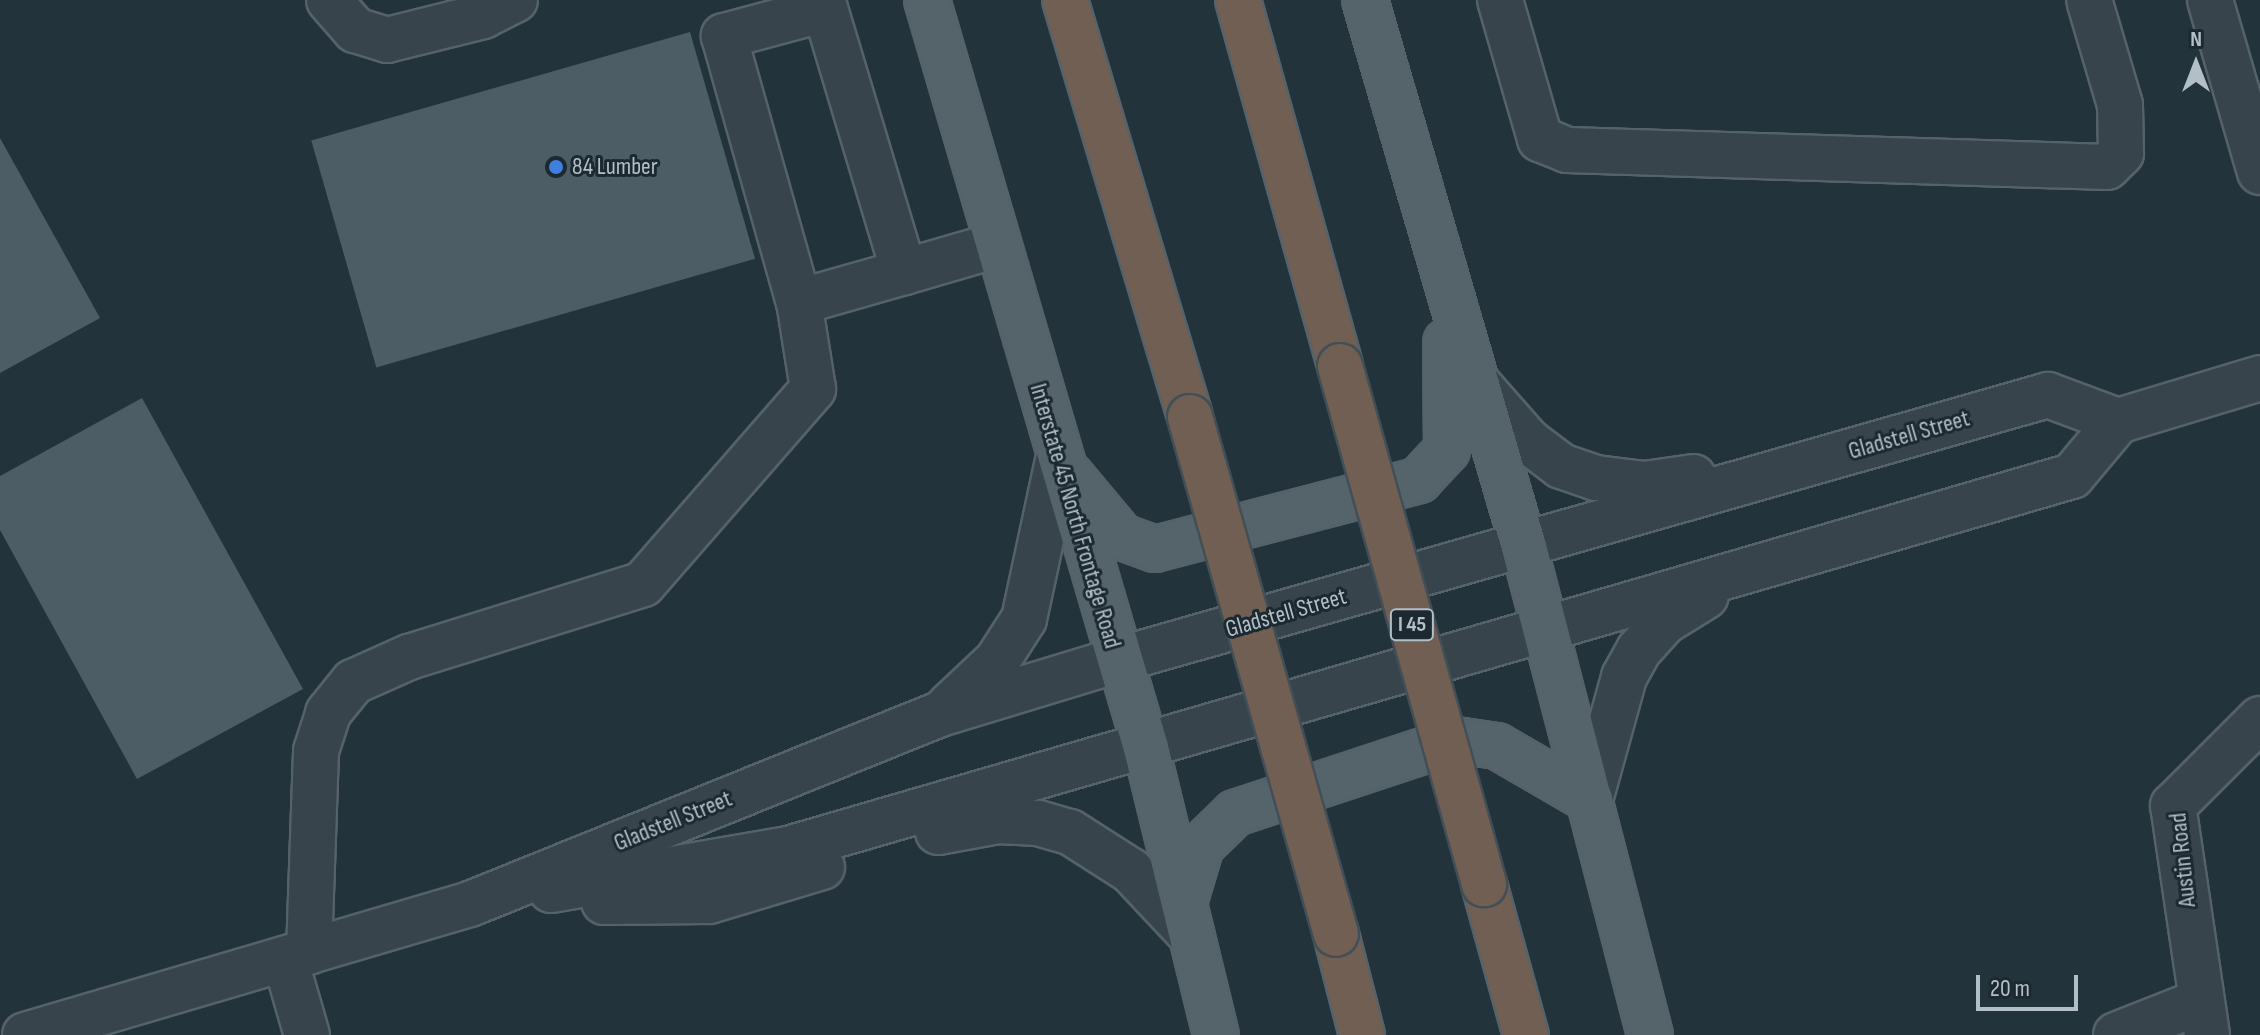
<!DOCTYPE html>
<style>
body{margin:0}
#map{position:relative;width:2260px;height:1035px;overflow:hidden;background:#23333b;font-family:"Sofia Sans Condensed",sans-serif}
div>[style]{position:absolute}
[style*='--x']{left:calc(var(--x)*1px);top:calc(var(--y)*1px);width:calc(var(--w)*1px);rotate:calc(var(--a)*1deg)}
.building>*{inset:0;background:#4c5d66;transform-origin:0 0}
.roads{filter:drop-shadow(2px 0 #556269) drop-shadow(-2px 0 #556269) drop-shadow(0 2px #556269) drop-shadow(0 -2px #556269)}
.minor>*{height:44px;margin:-22px;padding:0 22px;transform-origin:22px;border-radius:22px;background:#37444b}
.major>*{height:44px;margin:-22px;padding:0 22px;transform-origin:22px;border-radius:22px;background:#55636b}
.highway>*{height:44px;margin:-22px;padding:0 22px;transform-origin:22px;border-radius:22px;background:#715f54}
.bridges{filter:drop-shadow(2px 0 #424f56) drop-shadow(-2px 0 #424f56) drop-shadow(0 2px #424f56) drop-shadow(0 -2px #424f56)}
.highway-bridge>*{height:44px;margin:-22px;padding:0 22px;transform-origin:22px;border-radius:22px;background:#715f54}
.dots>*{width:22px;height:22px;translate:-50% -50%;box-sizing:border-box;border:4px solid #1c2930;border-radius:50%}
span{translate:-50% -50%;white-space:nowrap;text-align:center;line-height:1.15;-webkit-text-stroke:6px #1c2930;paint-order:stroke}
.shield-label span{padding:2px 6px;background:#1c2930;border:2px solid;border-radius:6px;-webkit-text-stroke-width:0}
.shield-label{font-size:22px;color:#b2bfc7;font-weight:700}
.poi-label{font-size:24px;color:#b2bfc7}
.left{translate:0 -50%;text-align:left}
.street-label{font-size:24px;color:#b2bfc7}
.north{position:absolute;left:2156px;top:24px;width:80px;height:80px;-webkit-text-stroke:6px #1c2930;paint-order:stroke;rotate:0deg;font-size:22px;font-weight:700;line-height:32px;text-align:center;color:#b2bfc7}
.north::after{content:'';display:block;margin:auto;width:28px;height:36px;background:#b2bfc7;clip-path:polygon(50% 0,100% 100%,50% 72%,0 100%)}
.scale{position:absolute;left:1976px;top:975px;width:102px;height:36px;box-sizing:border-box;border:4px solid #b2bfc7;border-top:0;padding-left:10px;font-size:24px;line-height:28px;white-space:nowrap;color:#b2bfc7;-webkit-text-stroke:6px #1c2930;paint-order:stroke}
</style>
<div id="map">
<div class="building">
<i style="left:690px;top:32px;width:236px;height:394px;rotate:74deg"></i>
<i style="clip-path:polygon(0 138px,100px 318px,0 373px)"></i>
<i style="clip-path:polygon(142px 398px,303px 689px,137px 779px,0 530px,0 476px)"></i>
</div>
<div class="roads">
<div class="minor">
<i style="--x:329;--y:0;--w:40;--a:49"></i>
<i style="--x:355;--y:30;--w:34;--a:17"></i>
<i style="--x:387;--y:40;--w:99;--a:-14"></i>
<i style="--x:483;--y:16;--w:36;--a:-27"></i>
<i style="--x:1500;--y:0;--w:145;--a:73.9"></i>
<i style="--x:1540;--y:139;--w:29;--a:22"></i>
<i style="--x:1567;--y:150;--w:540;--a:1.8"></i>
<i style="--x:2107;--y:167;--w:20;--a:-45"></i>
<i style="--x:2121;--y:153;--w:48;--a:-91.2"></i>
<i style="--x:2120;--y:105;--w:109;--a:-106.4"></i>
<i style="--x:2210;--y:0;--w:179;--a:73.8"></i>
<i style="--x:904;--y:272;--w:275;--a:-106.7"></i>
<i style="--x:825;--y:9;--w:105;--a:165"></i>
<i style="--x:724;--y:36;--w:276;--a:74.3"></i>
<i style="--x:799;--y:302;--w:109;--a:-15.9"></i>
<i style="--x:904;--y:272;--w:97;--a:-16.2"></i>
<i style="--x:1477;--y:383;--w:77;--a:48.7"></i>
<i style="--x:1528;--y:441;--w:41;--a:37.1"></i>
<i style="--x:1561;--y:466;--w:37;--a:19"></i>
<i style="--x:1596;--y:478;--w:49;--a:7"></i>
<i style="--x:1645;--y:484;--w:49;--a:-8.1"></i>
<i style="--x:949;--y:706;--w:66;--a:-43.2"></i>
<i style="--x:997;--y:661;--w:50;--a:-57.3"></i>
<i style="--x:1024;--y:619;--w:162;--a:-77.9"></i>
<i style="--x:1590;--y:800;--w:128;--a:-74.5"></i>
<i style="--x:1624;--y:677;--w:31;--a:-61"></i>
<i style="--x:1639;--y:650;--w:38;--a:-48"></i>
<i style="--x:1664;--y:622;--w:49;--a:-31.8"></i>
<i style="--x:938;--y:832;--w:61;--a:-10.4"></i>
<i style="--x:998;--y:821;--w:40;--a:2.9"></i>
<i style="--x:1038;--y:823;--w:33;--a:16"></i>
<i style="--x:1070;--y:832;--w:72;--a:32.6"></i>
<i style="--x:1131;--y:871;--w:88;--a:46.8"></i>
<i style="--x:551;--y:890;--w:241;--a:-9.8"></i>
<i style="--x:788;--y:849;--w:1337;--a:-16.2"></i>
<i style="--x:2072;--y:476;--w:72;--a:-50.1"></i>
<i style="--x:2118;--y:421;--w:148;--a:-16.8"></i>
<i style="--x:604;--y:902;--w:105;--a:-0.5"></i>
<i style="--x:709;--y:901;--w:118;--a:-16.7"></i>
<i style="--x:309;--y:952;--w:201;--a:-88"></i>
<i style="--x:316;--y:751;--w:40;--a:-72"></i>
<i style="--x:328;--y:713;--w:40;--a:-51"></i>
<i style="--x:353;--y:682;--w:61;--a:-24.1"></i>
<i style="--x:409;--y:657;--w:245;--a:-17.3"></i>
<i style="--x:643;--y:584;--w:259;--a:-48.9"></i>
<i style="--x:813;--y:389;--w:88;--a:-99.1"></i>
<i style="--x:285;--y:959;--w:79;--a:73.9"></i>
<i style="--x:25;--y:1035;--w:464;--a:-16.4"></i>
<i style="--x:470;--y:904;--w:507;--a:-22.01"></i>
<i style="--x:940;--y:714;--w:186;--a:-16.9"></i>
<i style="--x:1118;--y:660;--w:967;--a:-15.9"></i>
<i style="--x:2048;--y:395;--w:75;--a:20.4"></i>
<i style="--x:2116;--y:1035;--w:92;--a:-21.6"></i>
<i style="--x:2207;--y:1035;--w:232;--a:-98.4"></i>
<i style="--x:2173;--y:806;--w:123;--a:-45"></i>
</div>
<div class="major">
<i style="--x:927;--y:0;--w:779;--a:73.68"></i>
<i style="--x:1146;--y:748;--w:295;--a:76.3"></i>
<i style="--x:1365;--y:0;--w:570;--a:73.79"></i>
<i style="--x:1524;--y:547;--w:504;--a:75.52"></i>
<i style="--x:1070;--y:475;--w:81;--a:50"></i>
<i style="--x:1122;--y:537;--w:35;--a:20"></i>
<i style="--x:1155;--y:549;--w:273;--a:-14.6"></i>
<i style="--x:1419;--y:480;--w:41;--a:-47"></i>
<i style="--x:1447;--y:450;--w:108;--a:-90.5"></i>
<i style="--x:1184;--y:903;--w:59;--a:-73.4"></i>
<i style="--x:1201;--y:846;--w:47;--a:-44.1"></i>
<i style="--x:1235;--y:813;--w:233;--a:-18.3"></i>
<i style="--x:1456;--y:740;--w:41;--a:8.3"></i>
<i style="--x:1497;--y:746;--w:108;--a:30.1"></i>
</div>
<div class="highway">
<i style="--x:1065;--y:0;--w:435;--a:73.3"></i>
<i style="--x:1238;--y:0;--w:380;--a:74.4"></i>
<i style="--x:1484;--y:884;--w:157;--a:74.5"></i>
<i style="--x:1336;--y:934;--w:104;--a:75.6"></i>
</div>
</div>
<div class="bridges">
<div class="highway-bridge">
<i style="--x:1340;--y:366;--w:538;--a:74.46"></i>
<i style="--x:1190;--y:417;--w:537;--a:74.23"></i>
</div>
</div>
<div class="dots">
<i style="left:556px;top:167px;background:#3f7fe0"></i>
</div>
<div class="shield-label">
<span style="left:1412px;top:625px">I 45</span>
</div>
<div class="poi-label">
<span class="left" style="left:572px;top:167px">84 Lumber</span>
</div>
<div class="street-label">
<span style="left:1909px;top:435px;rotate:-16deg">Gladstell Street</span>
<span style="left:1075px;top:516px;rotate:74deg">Interstate 45 North Frontage Road</span>
<span style="left:1286px;top:613px;rotate:-16deg">Gladstell Street</span>
<span style="left:673px;top:821px;rotate:-22deg">Gladstell Street</span>
<span style="left:2183px;top:860px;rotate:-96deg">Austin Road</span>
</div>
<div class="north">N</div>
<div class="scale">20 m</div>
</div>
